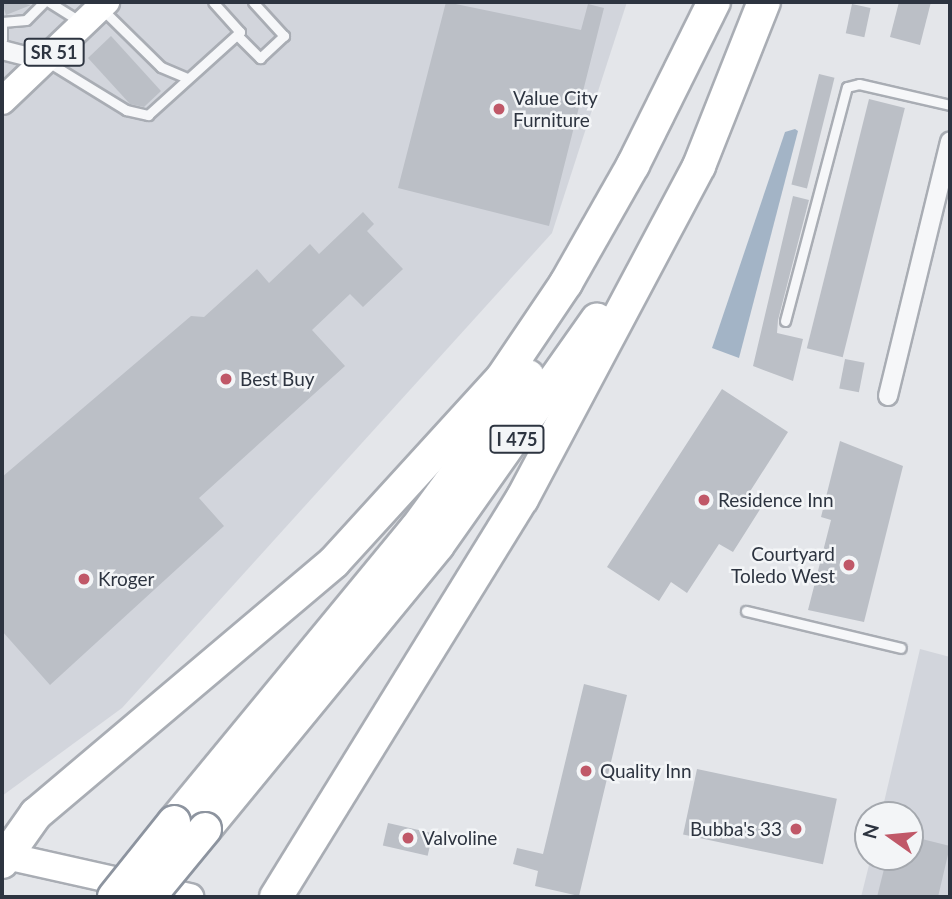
<!DOCTYPE html>
<style>
body{margin:0}
#map{position:relative;width:952px;height:899px;overflow:hidden;background:#e4e6ea;font-family:Lato,sans-serif}
div>[style]{position:absolute}
[style*='--x']{left:calc(var(--x)*1px);top:calc(var(--y)*1px);width:calc(var(--w)*1px);rotate:calc(var(--a)*1deg)}
.built>*{inset:0;background:#d2d5dc}
.water>*{inset:0;background:#a3b4c6}
.building>*{inset:0;background:#bbbfc6;transform-origin:0 0}
.roads{filter:drop-shadow(2px 0 #a9adb4) drop-shadow(-2px 0 #a9adb4) drop-shadow(0 2px #a9adb4) drop-shadow(0 -2px #a9adb4)}
.service>*{height:9px;margin:-4.5px;padding:0 4.5px;transform-origin:4.5px;border-radius:4.5px;background:#f6f7f9}
.minor>*{height:18px;margin:-9px;padding:0 9px;transform-origin:9px;border-radius:9px;background:#f6f7f9}
.primary>*{height:26px;margin:-13px;padding:0 13px;transform-origin:13px;border-radius:13px;background:#fff}
.motorway>*{height:32px;margin:-16px;padding:0 16px;transform-origin:16px;border-radius:16px;background:#fff}
.bridges{filter:drop-shadow(2px 0 #8d949f) drop-shadow(-2px 0 #8d949f) drop-shadow(0 2px #8d949f) drop-shadow(0 -2px #8d949f)}
.motorway-bridge>*{height:32px;margin:-16px;padding:0 16px;transform-origin:16px;border-radius:16px;background:#fff}
.dots>*{width:19px;height:19px;translate:-50% -50%;box-sizing:border-box;border:4px solid #f3f5f7;border-radius:50%}
span{translate:-50% -50%;white-space:nowrap;text-align:center;line-height:1.15;-webkit-text-stroke:5px #f3f5f7;paint-order:stroke}
.shield-label span{padding:2px 5px;background:#f3f5f7;border:2px solid;border-radius:5px;-webkit-text-stroke-width:0}
.shield-label{font-size:18px;color:#2d3440;font-weight:700}
.poi-label{font-size:19px;color:#2d3440}
.left{translate:0 -50%;text-align:left}
.right{translate:-100% -50%;text-align:right}
.frame{position:absolute;inset:0;border:4px solid #2d3440;pointer-events:none}
.north{position:absolute;left:854px;top:801px;width:70px;height:70px;box-sizing:border-box;background:#f3f5f7;border:2px solid #a4a8ae;border-radius:50%;rotate:285deg;font-size:19px;font-weight:700;line-height:28px;text-align:center;color:#2d3440}
.north::after{content:'';display:block;margin:auto;width:24px;height:32px;background:#c05868;clip-path:polygon(50% 0,100% 100%,50% 72%,0 100%)}
</style>
<div id="map">
<div class="built">
<i style="clip-path:polygon(2px 2px,627px 2px,552px 233px,122px 708px,2px 796px)"></i>
<i style="clip-path:polygon(920px 649px,950px 657px,950px 897px,861px 897px,871px 857px,910px 857px,910px 815px,881px 815px)"></i>
</div>
<div class="water">
<i style="clip-path:polygon(795px 129px,798px 131px,739px 358px,712px 348px,785px 132px)"></i>
</div>
<div class="building">
<i style="clip-path:polygon(2px 2px,16px 2px,31px 5px,6px 15px)"></i>
<i style="clip-path:polygon(446px 2px,581px 30px,588px 4px,604px 8px,549px 226px,398px 188px)"></i>
<i style="clip-path:polygon(899px 2px,931px 2px,920px 45px,890px 37px)"></i>
<i style="left:852px;top:4px;width:19px;height:30px;rotate:12deg"></i>
<i style="clip-path:polygon(111px 36px,161px 91px,144px 107px,130px 104px,88px 58px)"></i>
<i style="left:819px;top:74px;width:16px;height:114px;rotate:14deg"></i>
<i style="left:869px;top:99px;width:37px;height:257px;rotate:14deg"></i>
<i style="clip-path:polygon(793px 196px,809px 200px,778px 320px,777px 333px,803px 339px,793px 381px,753px 366px)"></i>
<i style="clip-path:polygon(363px 212px,374px 224px,367px 231px,403px 269px,363px 307px,350px 294px,312px 330px,345px 366px,199px 498px,224px 526px,50px 685px,2px 631px,2px 477px,191px 316px,204px 317px,257px 269px,269px 283px,310px 244px,319px 254px)"></i>
<i style="left:845px;top:359px;width:20px;height:30px;rotate:11deg"></i>
<i style="clip-path:polygon(722px 389px,788px 432px,749px 493px,764px 503px,733px 552px,719px 544px,687px 593px,671px 582px,659px 601px,607px 567px)"></i>
<i style="clip-path:polygon(840px 441px,903px 466px,864px 622px,808px 610px,831px 520px,821px 517px)"></i>
<i style="clip-path:polygon(584px 684px,627px 695px,579px 896px,535px 886px,538px 871px,513px 864px,517px 848px,543px 854px)"></i>
<i style="left:697px;top:769px;width:143px;height:67px;rotate:12deg"></i>
<i style="left:388px;top:823px;width:46px;height:23px;rotate:13deg"></i>
<i style="clip-path:polygon(910px 836px,950px 846px,938px 897px,877px 897px,887px 857px,910px 857px)"></i>
</div>
<div class="roads">
<div class="service">
<i style="--x:49;--y:2;--w:36;--a:32"></i>
<i style="--x:103;--y:10;--w:81;--a:44.5"></i>
<i style="--x:161;--y:67;--w:28;--a:23"></i>
<i style="--x:2;--y:22;--w:24;--a:-5"></i>
<i style="--x:26;--y:20;--w:25;--a:-45"></i>
<i style="--x:2;--y:22;--w:18;--a:90"></i>
<i style="--x:237;--y:35;--w:33;--a:45"></i>
<i style="--x:260;--y:58;--w:33;--a:-43"></i>
<i style="--x:284;--y:36;--w:46;--a:-132.4"></i>
<i style="--x:48;--y:62;--w:92;--a:31.6"></i>
<i style="--x:126;--y:110;--w:23;--a:13"></i>
<i style="--x:148;--y:115;--w:124;--a:-42.1"></i>
<i style="--x:240;--y:32;--w:40;--a:-132"></i>
<i style="--x:785;--y:321;--w:242;--a:-75.2"></i>
<i style="--x:847;--y:87;--w:12;--a:-14"></i>
<i style="--x:859;--y:84;--w:93;--a:13"></i>
<i style="--x:746;--y:611;--w:159;--a:13.4"></i>
</div>
<div class="minor">
<i style="--x:2;--y:50;--w:44;--a:14.3"></i>
<i style="--x:888;--y:396;--w:262;--a:-76.3"></i>
</div>
<div class="primary">
<i style="--x:2;--y:101;--w:144;--a:-43.6"></i>
<i style="--x:2;--y:855;--w:193;--a:12.6"></i>
</div>
<div class="motorway">
<i style="--x:174;--y:822;--w:379;--a:-50.5"></i>
<i style="--x:415;--y:530;--w:191;--a:-53.7"></i>
<i style="--x:205;--y:829;--w:367;--a:-50.6"></i>
<i style="--x:438;--y:545;--w:276;--a:-54.8"></i>
<i style="--x:2;--y:862;--w:59;--a:-54.7"></i>
<i style="--x:36;--y:814;--w:390;--a:-40.2"></i>
<i style="--x:334;--y:562;--w:249;--a:-47.6"></i>
<i style="--x:502;--y:378;--w:115;--a:-56"></i>
<i style="--x:566;--y:283;--w:136;--a:-60.4"></i>
<i style="--x:633;--y:165;--w:182;--a:-63.6"></i>
<i style="--x:276;--y:897;--w:468;--a:-58.3"></i>
<i style="--x:522;--y:499;--w:377;--a:-62"></i>
<i style="--x:699;--y:166;--w:176;--a:-68.4"></i>
</div>
</div>
<div class="bridges">
<div class="motorway-bridge">
<i style="--x:114;--y:897;--w:96;--a:-51.3"></i>
<i style="--x:149;--y:897;--w:88;--a:-50.5"></i>
</div>
</div>
<div class="dots">
<i style="left:499px;top:109px;background:#c05868"></i>
<i style="left:226px;top:379px;background:#c05868"></i>
<i style="left:704px;top:500px;background:#c05868"></i>
<i style="left:849px;top:565px;background:#c05868"></i>
<i style="left:84px;top:579px;background:#c05868"></i>
<i style="left:586px;top:771px;background:#c05868"></i>
<i style="left:796px;top:829px;background:#c05868"></i>
<i style="left:408px;top:838px;background:#c05868"></i>
</div>
<div class="shield-label">
<span style="left:54px;top:52px">SR 51</span>
<span style="left:517px;top:439px">I 475</span>
</div>
<div class="poi-label">
<span class="left" style="left:513px;top:109px">Value City<br>Furniture</span>
<span class="left" style="left:240px;top:379px">Best Buy</span>
<span class="left" style="left:718px;top:500px">Residence Inn</span>
<span class="right" style="left:835px;top:565px">Courtyard<br>Toledo West</span>
<span class="left" style="left:98px;top:579px">Kroger</span>
<span class="left" style="left:600px;top:771px">Quality Inn</span>
<span class="right" style="left:782px;top:829px">Bubba's 33</span>
<span class="left" style="left:422px;top:838px">Valvoline</span>
</div>
<div class="frame"></div>
<div class="north">N</div>
</div>
